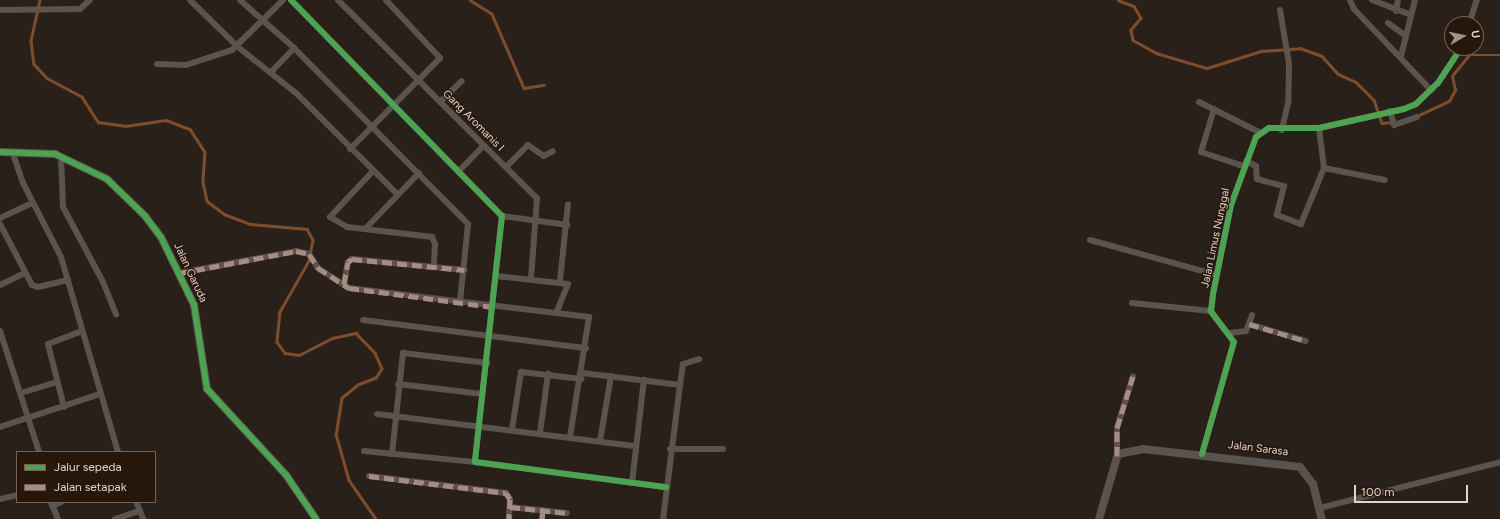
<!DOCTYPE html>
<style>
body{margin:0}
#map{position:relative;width:1500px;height:519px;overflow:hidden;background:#2a201a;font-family:Figtree,sans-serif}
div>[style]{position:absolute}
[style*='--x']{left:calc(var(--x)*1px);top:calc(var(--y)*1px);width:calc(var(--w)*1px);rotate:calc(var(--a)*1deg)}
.stream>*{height:2.5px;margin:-1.25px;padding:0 1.25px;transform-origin:1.25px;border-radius:1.25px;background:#7d4d2c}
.minor>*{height:6px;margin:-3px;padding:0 3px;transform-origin:3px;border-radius:3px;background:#5b534e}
.tertiary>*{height:8px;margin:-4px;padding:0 4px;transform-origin:4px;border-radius:4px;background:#5b534e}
.quiet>*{height:5px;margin-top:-2.5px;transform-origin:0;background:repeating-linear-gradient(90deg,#a88b81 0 10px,transparent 0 15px)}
.cycleway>*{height:6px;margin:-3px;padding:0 3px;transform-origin:3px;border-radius:3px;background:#4ca352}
span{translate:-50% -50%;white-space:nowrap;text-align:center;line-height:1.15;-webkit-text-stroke:3px #27160a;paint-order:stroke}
.street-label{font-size:11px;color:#e0d3cb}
.legend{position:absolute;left:16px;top:451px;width:140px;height:52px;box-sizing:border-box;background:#27160a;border:1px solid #716257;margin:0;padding:5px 7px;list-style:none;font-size:12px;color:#e0d3cb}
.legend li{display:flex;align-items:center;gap:8px;height:20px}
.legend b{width:20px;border:1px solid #716257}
.north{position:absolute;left:1444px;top:16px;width:40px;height:40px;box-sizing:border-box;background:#27160a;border:1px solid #716257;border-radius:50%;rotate:81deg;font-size:11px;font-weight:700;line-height:16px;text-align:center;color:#e0d3cb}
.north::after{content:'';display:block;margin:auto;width:14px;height:18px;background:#a0948d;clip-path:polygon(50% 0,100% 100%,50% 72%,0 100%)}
.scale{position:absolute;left:1354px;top:485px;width:114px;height:18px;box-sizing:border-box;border:2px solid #e0d3cb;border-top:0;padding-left:5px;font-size:12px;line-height:14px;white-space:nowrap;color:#e0d3cb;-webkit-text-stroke:3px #27160a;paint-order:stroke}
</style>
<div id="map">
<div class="stream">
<i style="--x:40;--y:0;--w:42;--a:102.4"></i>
<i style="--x:31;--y:41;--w:23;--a:83"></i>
<i style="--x:34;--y:64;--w:19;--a:47"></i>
<i style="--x:47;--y:78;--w:40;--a:28"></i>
<i style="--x:82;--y:97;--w:30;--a:57"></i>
<i style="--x:98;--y:122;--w:27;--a:8"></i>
<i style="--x:125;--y:126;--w:41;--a:-8.3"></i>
<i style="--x:166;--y:120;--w:26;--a:21"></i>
<i style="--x:190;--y:129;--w:27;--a:57"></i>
<i style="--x:205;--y:152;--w:30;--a:94"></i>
<i style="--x:203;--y:182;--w:19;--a:78"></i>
<i style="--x:207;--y:201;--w:21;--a:37"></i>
<i style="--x:224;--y:214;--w:28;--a:21"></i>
<i style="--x:250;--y:224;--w:57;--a:5"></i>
<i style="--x:307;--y:229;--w:13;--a:61"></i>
<i style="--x:313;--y:240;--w:21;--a:101"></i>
<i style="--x:309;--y:261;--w:59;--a:119.6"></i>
<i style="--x:280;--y:312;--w:30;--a:96"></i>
<i style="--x:277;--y:342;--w:14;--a:54"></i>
<i style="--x:285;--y:353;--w:14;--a:8"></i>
<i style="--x:299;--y:355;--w:37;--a:-27"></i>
<i style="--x:332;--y:338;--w:25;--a:-12"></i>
<i style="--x:356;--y:333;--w:28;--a:46"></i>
<i style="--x:375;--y:353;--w:17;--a:66"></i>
<i style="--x:382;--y:369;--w:11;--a:124"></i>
<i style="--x:376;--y:378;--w:19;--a:159"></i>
<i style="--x:358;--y:385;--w:21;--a:141"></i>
<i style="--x:342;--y:398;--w:36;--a:99"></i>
<i style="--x:336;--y:434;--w:48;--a:74.2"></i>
<i style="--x:349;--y:480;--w:47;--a:55.3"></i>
<i style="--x:470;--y:0;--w:26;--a:32"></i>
<i style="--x:492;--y:14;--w:81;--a:66.6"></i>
<i style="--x:524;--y:88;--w:20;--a:-9"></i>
<i style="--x:1118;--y:0;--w:17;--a:21"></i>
<i style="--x:1134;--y:6;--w:14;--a:60"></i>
<i style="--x:1141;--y:18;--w:16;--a:130"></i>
<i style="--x:1131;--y:30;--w:10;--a:79"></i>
<i style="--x:1133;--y:40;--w:26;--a:29"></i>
<i style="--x:1156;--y:53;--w:53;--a:16.4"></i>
<i style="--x:1207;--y:68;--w:57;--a:-17.5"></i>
<i style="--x:1261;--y:51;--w:39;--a:-4"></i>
<i style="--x:1300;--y:48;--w:23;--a:20"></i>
<i style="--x:1322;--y:56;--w:24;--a:48"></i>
<i style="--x:1338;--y:74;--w:20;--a:24"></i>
<i style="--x:1356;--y:82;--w:25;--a:45"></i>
<i style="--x:1374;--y:100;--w:24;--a:71"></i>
<i style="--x:1382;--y:123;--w:10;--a:-6"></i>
<i style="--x:1417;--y:116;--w:35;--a:-25"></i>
<i style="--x:1449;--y:101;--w:13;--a:-61"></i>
<i style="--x:1455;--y:90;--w:14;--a:-102"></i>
<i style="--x:1452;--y:76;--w:27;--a:-51"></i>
<i style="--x:1469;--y:55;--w:31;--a:0"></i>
</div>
<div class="minor">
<i style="--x:190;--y:0;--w:67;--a:44.4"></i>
<i style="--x:238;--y:47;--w:75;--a:38.5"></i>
<i style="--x:297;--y:94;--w:140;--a:45"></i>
<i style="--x:240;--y:0;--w:72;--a:41.6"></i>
<i style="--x:294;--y:48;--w:247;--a:45.3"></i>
<i style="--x:468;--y:224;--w:78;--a:95.9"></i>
<i style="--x:291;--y:0;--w:302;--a:45.7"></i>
<i style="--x:502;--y:216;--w:247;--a:96.3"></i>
<i style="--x:475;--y:462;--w:193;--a:7.5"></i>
<i style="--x:338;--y:0;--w:281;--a:44.9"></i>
<i style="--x:537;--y:198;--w:80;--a:94.3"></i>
<i style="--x:1350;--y:0;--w:10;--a:66"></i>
<i style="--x:1354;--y:9;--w:112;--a:46.5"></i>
<i style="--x:1372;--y:0;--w:42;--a:21"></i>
<i style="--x:0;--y:10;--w:80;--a:-0.7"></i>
<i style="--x:80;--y:9;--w:13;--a:-42"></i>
<i style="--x:1280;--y:10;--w:55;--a:80.5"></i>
<i style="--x:1289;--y:64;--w:39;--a:91"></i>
<i style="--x:1288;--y:103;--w:28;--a:103"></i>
<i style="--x:1396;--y:11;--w:11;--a:-80"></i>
<i style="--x:1388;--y:23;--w:22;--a:36"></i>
<i style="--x:1469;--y:24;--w:25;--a:-72"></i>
<i style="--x:1401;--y:56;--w:58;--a:-76"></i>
<i style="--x:157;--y:64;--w:29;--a:2"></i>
<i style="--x:186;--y:65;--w:48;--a:-18.1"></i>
<i style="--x:232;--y:50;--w:71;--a:-44.4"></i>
<i style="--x:272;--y:71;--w:32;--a:-46"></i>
<i style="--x:440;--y:102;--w:30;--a:-44"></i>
<i style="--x:1199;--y:102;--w:67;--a:26.6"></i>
<i style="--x:1214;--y:109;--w:45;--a:106.8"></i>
<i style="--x:1201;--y:152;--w:44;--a:18.4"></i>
<i style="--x:1390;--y:111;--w:15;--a:74"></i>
<i style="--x:1394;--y:125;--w:24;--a:-19"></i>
<i style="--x:1319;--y:128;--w:40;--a:82.9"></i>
<i style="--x:1324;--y:168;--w:62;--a:11.1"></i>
<i style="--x:350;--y:149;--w:128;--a:-45.3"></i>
<i style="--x:440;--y:58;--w:79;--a:-133"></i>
<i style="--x:13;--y:154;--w:31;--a:71"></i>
<i style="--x:23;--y:183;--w:83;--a:62.8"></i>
<i style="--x:61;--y:257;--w:203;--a:73.7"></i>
<i style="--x:61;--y:157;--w:50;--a:87.7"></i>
<i style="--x:63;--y:207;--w:85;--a:61.9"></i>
<i style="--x:103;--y:282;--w:35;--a:68"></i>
<i style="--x:1246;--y:161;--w:11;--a:27"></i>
<i style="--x:1256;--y:166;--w:13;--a:86"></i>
<i style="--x:1257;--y:179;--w:28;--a:15"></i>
<i style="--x:1284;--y:186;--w:30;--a:104"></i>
<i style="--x:1277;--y:215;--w:26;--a:21"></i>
<i style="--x:1301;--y:224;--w:61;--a:-67.7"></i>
<i style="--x:506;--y:167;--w:31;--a:-45"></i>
<i style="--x:528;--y:145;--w:19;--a:35"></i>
<i style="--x:544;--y:156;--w:10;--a:-29"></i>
<i style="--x:460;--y:170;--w:33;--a:-46"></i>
<i style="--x:373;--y:171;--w:63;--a:133.1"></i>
<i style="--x:330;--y:217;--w:20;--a:30"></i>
<i style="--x:347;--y:227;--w:86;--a:6.7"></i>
<i style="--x:432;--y:237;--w:8;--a:67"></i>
<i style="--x:435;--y:244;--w:22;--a:93"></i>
<i style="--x:502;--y:216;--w:66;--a:7.9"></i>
<i style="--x:0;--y:218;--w:35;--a:-25"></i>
<i style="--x:0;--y:224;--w:69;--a:62.3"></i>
<i style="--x:32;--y:285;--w:6;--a:18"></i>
<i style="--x:38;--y:287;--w:31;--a:-13"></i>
<i style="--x:367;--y:227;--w:75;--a:-46.1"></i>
<i style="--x:1090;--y:240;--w:132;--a:15.4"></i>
<i style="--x:180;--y:273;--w:118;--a:-10.7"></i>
<i style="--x:296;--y:251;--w:13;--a:13"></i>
<i style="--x:309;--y:254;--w:17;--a:57"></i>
<i style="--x:318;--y:268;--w:37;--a:33"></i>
<i style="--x:349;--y:288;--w:242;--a:6.9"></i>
<i style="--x:589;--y:317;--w:121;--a:99"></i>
<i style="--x:496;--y:276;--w:72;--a:6.3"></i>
<i style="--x:568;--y:284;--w:31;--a:112"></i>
<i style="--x:560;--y:281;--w:77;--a:-84.1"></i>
<i style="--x:344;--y:284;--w:22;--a:-80"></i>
<i style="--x:348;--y:262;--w:5;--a:-37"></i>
<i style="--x:352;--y:259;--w:113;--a:5.6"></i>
<i style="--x:0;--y:285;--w:28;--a:-26"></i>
<i style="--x:1132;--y:303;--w:79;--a:5.8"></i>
<i style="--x:363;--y:320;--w:225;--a:7.2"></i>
<i style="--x:1249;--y:324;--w:59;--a:16.6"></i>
<i style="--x:0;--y:331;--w:127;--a:72.1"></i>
<i style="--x:1230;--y:333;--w:16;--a:-7"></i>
<i style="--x:1246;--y:331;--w:17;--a:-69"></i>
<i style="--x:582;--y:373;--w:99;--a:7"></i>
<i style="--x:680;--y:385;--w:135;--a:97.2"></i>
<i style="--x:398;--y:384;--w:85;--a:6.8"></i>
<i style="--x:680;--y:385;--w:21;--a:-82"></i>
<i style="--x:683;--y:364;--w:17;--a:-17"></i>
<i style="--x:21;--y:393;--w:38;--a:-17"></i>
<i style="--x:64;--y:407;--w:65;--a:-104.3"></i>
<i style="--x:48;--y:344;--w:36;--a:-21"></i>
<i style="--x:377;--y:414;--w:259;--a:7.1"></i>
<i style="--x:0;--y:427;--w:105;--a:-18.3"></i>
<i style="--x:512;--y:429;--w:58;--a:-81"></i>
<i style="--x:521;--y:372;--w:61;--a:6.5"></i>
<i style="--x:540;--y:433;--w:60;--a:-82.3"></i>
<i style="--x:600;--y:441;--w:66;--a:-80.4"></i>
<i style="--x:670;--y:449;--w:53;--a:0"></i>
<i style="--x:364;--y:451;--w:112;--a:5.7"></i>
<i style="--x:392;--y:454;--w:102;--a:-83.8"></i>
<i style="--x:403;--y:353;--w:85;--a:6.8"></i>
<i style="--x:1202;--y:454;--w:116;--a:-74.1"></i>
<i style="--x:1234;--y:342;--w:39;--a:-127"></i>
<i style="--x:1211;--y:311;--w:17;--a:-83"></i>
<i style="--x:1213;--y:294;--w:91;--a:-78.6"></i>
<i style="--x:1231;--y:205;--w:72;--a:-69.8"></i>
<i style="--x:1256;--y:137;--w:16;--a:-35"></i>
<i style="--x:1269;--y:128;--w:50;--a:0"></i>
<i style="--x:1319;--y:128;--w:87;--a:-12.6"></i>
<i style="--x:1404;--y:109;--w:13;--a:-23"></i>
<i style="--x:1416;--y:104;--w:30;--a:-44"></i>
<i style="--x:1438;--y:83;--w:42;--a:-56.7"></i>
<i style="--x:1117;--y:456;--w:28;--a:-90"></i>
<i style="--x:1117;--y:428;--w:54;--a:-72.9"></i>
<i style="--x:369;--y:476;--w:138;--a:7.1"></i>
<i style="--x:506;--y:493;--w:7;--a:56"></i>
<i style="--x:510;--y:499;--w:20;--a:93"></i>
<i style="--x:632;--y:483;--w:104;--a:-83.4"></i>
<i style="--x:0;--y:499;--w:17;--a:-13"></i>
<i style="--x:51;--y:502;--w:18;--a:68"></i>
<i style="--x:52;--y:506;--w:10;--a:-24"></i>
<i style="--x:510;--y:507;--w:57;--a:6"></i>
<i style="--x:1320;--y:508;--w:186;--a:-14.3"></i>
<i style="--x:140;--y:511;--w:9;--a:69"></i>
<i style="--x:115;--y:519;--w:26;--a:-18"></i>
<i style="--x:140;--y:511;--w:10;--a:-114"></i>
<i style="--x:542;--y:519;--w:9;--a:-84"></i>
</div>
<div class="tertiary">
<i style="--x:0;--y:152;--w:55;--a:2.1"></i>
<i style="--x:55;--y:154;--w:58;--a:25.7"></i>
<i style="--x:107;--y:179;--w:53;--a:44.2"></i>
<i style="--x:145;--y:216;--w:26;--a:53"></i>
<i style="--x:161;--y:237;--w:76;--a:64.1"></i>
<i style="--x:194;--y:305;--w:85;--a:81.2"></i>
<i style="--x:207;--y:389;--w:117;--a:47.4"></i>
<i style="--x:286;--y:475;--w:53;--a:55.7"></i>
<i style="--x:1099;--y:519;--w:68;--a:-73.7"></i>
<i style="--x:1118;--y:454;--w:25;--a:-11"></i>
<i style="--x:1143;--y:449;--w:158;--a:6.5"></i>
<i style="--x:1300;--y:467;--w:21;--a:53"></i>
<i style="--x:1313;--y:484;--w:36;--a:76"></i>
</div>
<div class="quiet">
<i style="--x:180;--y:273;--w:118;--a:-10.7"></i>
<i style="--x:296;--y:251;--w:13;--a:13"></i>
<i style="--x:309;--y:254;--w:17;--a:57"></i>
<i style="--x:318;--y:268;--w:37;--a:33"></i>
<i style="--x:349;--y:288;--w:145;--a:7.5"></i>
<i style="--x:344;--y:284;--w:22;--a:-80"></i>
<i style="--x:348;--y:262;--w:5;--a:-37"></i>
<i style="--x:352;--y:259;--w:113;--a:5.6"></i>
<i style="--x:1249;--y:324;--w:59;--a:16.6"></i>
<i style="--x:1117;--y:456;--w:28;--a:-90"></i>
<i style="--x:1117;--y:428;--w:54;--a:-72.9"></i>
<i style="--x:369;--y:476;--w:138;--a:7.1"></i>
<i style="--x:506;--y:493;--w:7;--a:56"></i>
<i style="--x:510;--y:499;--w:20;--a:93"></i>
<i style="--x:510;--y:507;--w:57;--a:6"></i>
<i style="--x:542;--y:519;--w:9;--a:-84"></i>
</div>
<div class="cycleway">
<i style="--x:291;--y:0;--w:302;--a:45.7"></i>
<i style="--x:502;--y:216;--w:247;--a:96.3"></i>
<i style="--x:475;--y:462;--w:193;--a:7.5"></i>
<i style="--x:0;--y:152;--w:55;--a:2.1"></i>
<i style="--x:55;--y:154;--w:58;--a:25.7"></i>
<i style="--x:107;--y:179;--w:53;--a:44.2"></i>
<i style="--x:145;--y:216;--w:26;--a:53"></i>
<i style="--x:161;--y:237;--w:76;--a:64.1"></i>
<i style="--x:194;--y:305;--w:85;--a:81.2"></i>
<i style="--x:207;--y:389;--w:117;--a:47.4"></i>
<i style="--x:286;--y:475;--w:53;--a:55.7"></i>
<i style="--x:1202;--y:454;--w:116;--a:-74.1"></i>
<i style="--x:1234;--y:342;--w:39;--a:-127"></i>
<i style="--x:1211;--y:311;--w:17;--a:-83"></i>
<i style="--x:1213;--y:294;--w:91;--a:-78.6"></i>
<i style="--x:1231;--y:205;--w:72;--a:-69.8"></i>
<i style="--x:1256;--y:137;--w:16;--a:-35"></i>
<i style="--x:1269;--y:128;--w:50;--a:0"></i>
<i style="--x:1319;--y:128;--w:87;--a:-12.6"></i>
<i style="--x:1404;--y:109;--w:13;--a:-23"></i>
<i style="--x:1416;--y:104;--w:30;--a:-44"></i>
<i style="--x:1438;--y:83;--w:42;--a:-56.7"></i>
</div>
<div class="street-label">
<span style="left:473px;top:121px;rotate:45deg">Gang Aromanis I</span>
<span style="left:1216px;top:238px;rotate:-78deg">Jalan Limus Nunggal</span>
<span style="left:190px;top:273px;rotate:65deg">Jalan Garuda</span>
<span style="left:1258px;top:449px;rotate:7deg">Jalan Sarasa</span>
</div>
<ul class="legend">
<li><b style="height:5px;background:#4ca352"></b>Jalur sepeda</li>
<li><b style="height:5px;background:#a88b81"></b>Jalan setapak</li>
</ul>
<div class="north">U</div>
<div class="scale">100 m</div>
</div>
